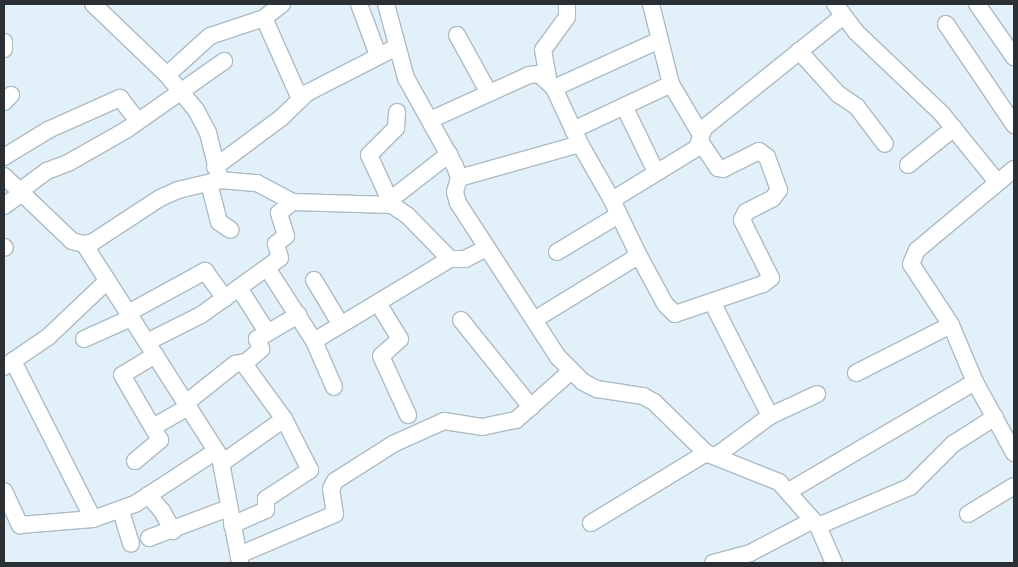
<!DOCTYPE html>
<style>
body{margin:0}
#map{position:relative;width:1018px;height:567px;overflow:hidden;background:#e2f0fa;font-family:Helvetica,sans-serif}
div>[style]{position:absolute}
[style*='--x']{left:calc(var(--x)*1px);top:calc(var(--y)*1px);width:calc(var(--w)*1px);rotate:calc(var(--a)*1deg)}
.roads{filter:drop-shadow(1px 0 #adbbc4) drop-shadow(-1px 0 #adbbc4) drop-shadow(0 1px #adbbc4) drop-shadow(0 -1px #adbbc4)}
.minor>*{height:16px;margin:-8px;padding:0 8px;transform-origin:8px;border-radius:8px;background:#fff}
span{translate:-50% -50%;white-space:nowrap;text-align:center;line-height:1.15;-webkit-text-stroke:5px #e2f0fa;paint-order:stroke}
.frame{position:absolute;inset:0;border:5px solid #2b3034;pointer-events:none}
</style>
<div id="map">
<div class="roads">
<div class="minor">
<i style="--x:93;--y:4;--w:103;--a:43.8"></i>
<i style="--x:167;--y:75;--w:45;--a:50.4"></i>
<i style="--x:196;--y:110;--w:26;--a:62"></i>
<i style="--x:208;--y:133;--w:49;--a:75.7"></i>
<i style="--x:220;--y:180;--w:37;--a:5"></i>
<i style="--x:257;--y:183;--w:40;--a:28"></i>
<i style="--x:292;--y:202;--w:100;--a:1.7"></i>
<i style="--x:392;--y:205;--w:18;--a:34"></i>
<i style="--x:407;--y:215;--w:62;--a:45.7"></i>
<i style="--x:450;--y:259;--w:15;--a:0"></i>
<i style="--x:465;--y:259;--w:22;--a:-27"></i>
<i style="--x:359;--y:4;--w:54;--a:69.6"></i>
<i style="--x:386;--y:4;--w:77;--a:74.9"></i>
<i style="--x:406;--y:78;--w:101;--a:60.9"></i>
<i style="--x:455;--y:166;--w:13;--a:72"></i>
<i style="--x:459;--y:178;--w:15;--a:106"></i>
<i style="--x:455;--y:192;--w:11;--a:75"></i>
<i style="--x:458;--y:203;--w:184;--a:57"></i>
<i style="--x:558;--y:357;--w:35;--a:45"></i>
<i style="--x:583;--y:382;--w:16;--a:27"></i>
<i style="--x:597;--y:389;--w:47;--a:8.7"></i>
<i style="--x:643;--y:396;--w:13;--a:29"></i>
<i style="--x:654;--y:402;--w:73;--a:44.4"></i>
<i style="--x:706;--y:453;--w:79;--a:21.7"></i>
<i style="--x:779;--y:482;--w:59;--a:48.4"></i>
<i style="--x:818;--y:526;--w:40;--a:66.6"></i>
<i style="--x:651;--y:4;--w:82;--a:76"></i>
<i style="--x:671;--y:84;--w:57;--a:59.4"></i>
<i style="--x:835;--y:4;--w:35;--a:53"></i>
<i style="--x:856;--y:32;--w:119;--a:43.6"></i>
<i style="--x:942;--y:114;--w:87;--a:51"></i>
<i style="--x:977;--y:4;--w:65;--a:55.1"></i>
<i style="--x:264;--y:18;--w:89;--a:66"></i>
<i style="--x:946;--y:24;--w:122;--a:56"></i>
<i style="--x:457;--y:35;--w:66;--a:61.1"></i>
<i style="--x:4;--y:42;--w:7;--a:90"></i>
<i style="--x:799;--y:51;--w:58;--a:47.8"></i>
<i style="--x:838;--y:94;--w:23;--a:34"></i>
<i style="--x:857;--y:107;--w:46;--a:52.9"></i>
<i style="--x:167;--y:75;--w:58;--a:-42.2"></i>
<i style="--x:210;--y:36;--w:57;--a:-18.4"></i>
<i style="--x:264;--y:18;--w:23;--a:-38"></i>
<i style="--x:548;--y:78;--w:28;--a:-100"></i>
<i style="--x:543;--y:50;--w:41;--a:-54"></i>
<i style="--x:567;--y:17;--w:13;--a:-90"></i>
<i style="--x:554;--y:88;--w:116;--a:-24.4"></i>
<i style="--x:4;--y:102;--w:10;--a:-45"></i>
<i style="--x:624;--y:106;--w:73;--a:64.1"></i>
<i style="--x:430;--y:120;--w:109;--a:-24.4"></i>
<i style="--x:529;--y:75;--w:10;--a:-6"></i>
<i style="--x:539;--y:74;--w:21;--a:43"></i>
<i style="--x:554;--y:88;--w:62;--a:65.1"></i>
<i style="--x:580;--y:144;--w:64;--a:60.3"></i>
<i style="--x:573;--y:130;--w:108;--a:-25.1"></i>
<i style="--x:4;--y:157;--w:52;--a:-31.5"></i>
<i style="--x:48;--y:130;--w:79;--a:-24"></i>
<i style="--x:120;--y:98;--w:29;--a:52"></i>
<i style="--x:908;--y:165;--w:59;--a:-38.8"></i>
<i style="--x:215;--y:167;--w:82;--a:-36.6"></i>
<i style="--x:281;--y:118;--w:36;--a:-44"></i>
<i style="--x:307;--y:93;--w:101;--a:-27.1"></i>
<i style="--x:1014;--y:169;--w:126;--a:140.1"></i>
<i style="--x:917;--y:250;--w:15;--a:113"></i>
<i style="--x:911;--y:264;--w:73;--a:56.7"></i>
<i style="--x:951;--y:325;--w:62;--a:67.2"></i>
<i style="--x:975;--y:382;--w:81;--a:61.2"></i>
<i style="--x:4;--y:176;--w:94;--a:43.7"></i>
<i style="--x:72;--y:241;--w:12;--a:14"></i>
<i style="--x:84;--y:244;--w:9;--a:-13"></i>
<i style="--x:93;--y:242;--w:80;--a:-33.3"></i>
<i style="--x:160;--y:198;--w:20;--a:-24"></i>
<i style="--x:178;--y:190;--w:43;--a:-13.4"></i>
<i style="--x:459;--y:178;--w:126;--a:-15.7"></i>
<i style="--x:209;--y:183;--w:40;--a:75.6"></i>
<i style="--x:219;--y:222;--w:14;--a:34"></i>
<i style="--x:20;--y:191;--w:34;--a:-37"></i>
<i style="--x:47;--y:171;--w:22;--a:-21"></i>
<i style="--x:68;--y:163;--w:67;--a:-29.6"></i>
<i style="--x:126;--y:130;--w:120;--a:-35.1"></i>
<i style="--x:390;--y:200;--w:75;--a:-37.9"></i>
<i style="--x:392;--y:205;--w:55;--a:-114.7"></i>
<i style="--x:369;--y:155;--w:38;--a:-45"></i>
<i style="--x:396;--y:128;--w:16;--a:-86"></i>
<i style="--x:4;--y:206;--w:22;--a:-36"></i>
<i style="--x:84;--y:244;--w:253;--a:57.4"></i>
<i style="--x:220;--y:457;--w:108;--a:79.3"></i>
<i style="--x:4;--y:247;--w:1;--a:45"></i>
<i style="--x:557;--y:252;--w:70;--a:-31"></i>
<i style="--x:637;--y:252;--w:59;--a:61.7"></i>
<i style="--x:665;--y:304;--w:14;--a:45"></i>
<i style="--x:675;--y:314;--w:93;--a:-18.8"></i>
<i style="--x:763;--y:284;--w:10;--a:-37"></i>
<i style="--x:771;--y:278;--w:65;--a:-116.6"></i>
<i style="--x:742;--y:220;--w:9;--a:-63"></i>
<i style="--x:746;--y:212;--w:30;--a:-27"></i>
<i style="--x:773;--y:198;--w:10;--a:-53"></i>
<i style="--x:779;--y:190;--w:35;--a:-110"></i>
<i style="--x:767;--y:157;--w:10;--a:-143"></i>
<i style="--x:759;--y:151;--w:40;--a:153.4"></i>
<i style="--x:723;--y:169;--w:5;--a:-169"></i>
<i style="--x:718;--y:168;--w:32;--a:-124"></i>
<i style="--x:267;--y:268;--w:87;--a:57.2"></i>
<i style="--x:314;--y:341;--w:50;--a:66.5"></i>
<i style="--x:314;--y:280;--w:52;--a:59"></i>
<i style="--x:239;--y:288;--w:52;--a:57.5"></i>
<i style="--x:712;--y:302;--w:128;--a:63"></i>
<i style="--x:378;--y:303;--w:42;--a:58.6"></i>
<i style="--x:400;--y:339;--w:25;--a:138"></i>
<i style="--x:381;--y:356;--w:65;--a:65.4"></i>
<i style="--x:128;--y:313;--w:88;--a:-28.6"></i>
<i style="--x:205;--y:271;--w:34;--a:54"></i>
<i style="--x:461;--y:320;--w:112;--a:51.2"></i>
<i style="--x:534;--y:320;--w:116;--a:-31.6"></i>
<i style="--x:633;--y:259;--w:8;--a:-60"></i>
<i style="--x:637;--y:252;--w:58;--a:-115.7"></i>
<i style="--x:612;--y:200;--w:100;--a:-31.5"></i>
<i style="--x:697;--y:148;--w:21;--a:-71"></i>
<i style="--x:704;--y:128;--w:177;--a:-38.8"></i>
<i style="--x:84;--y:339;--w:51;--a:-24.1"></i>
<i style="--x:314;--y:341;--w:159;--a:-31.1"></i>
<i style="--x:147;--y:342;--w:60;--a:-26.6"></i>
<i style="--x:201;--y:315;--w:97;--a:-35.8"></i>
<i style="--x:280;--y:258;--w:15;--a:-106"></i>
<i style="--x:276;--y:244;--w:13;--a:-39"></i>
<i style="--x:286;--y:236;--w:24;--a:-107"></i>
<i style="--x:279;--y:213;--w:17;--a:-40"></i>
<i style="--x:13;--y:361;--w:177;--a:63.1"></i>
<i style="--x:4;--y:367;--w:53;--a:-34.3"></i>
<i style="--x:48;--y:337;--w:81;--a:-43.5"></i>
<i style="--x:856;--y:373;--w:106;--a:-26.8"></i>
<i style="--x:186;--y:403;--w:63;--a:-38.5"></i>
<i style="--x:235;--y:364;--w:10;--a:-11"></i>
<i style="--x:153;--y:427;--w:40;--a:-29.7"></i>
<i style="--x:716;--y:456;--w:67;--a:-36.5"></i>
<i style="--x:770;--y:416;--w:52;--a:-25.1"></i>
<i style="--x:135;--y:461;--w:33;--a:-40"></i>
<i style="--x:160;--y:440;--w:75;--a:-120.3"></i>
<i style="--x:122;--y:375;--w:39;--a:-31"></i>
<i style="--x:222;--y:463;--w:76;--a:-35.4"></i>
<i style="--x:4;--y:491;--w:38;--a:65"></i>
<i style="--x:20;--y:525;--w:73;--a:-4.7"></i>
<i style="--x:93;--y:519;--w:45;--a:-19.7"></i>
<i style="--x:135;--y:504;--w:97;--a:-33.2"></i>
<i style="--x:789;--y:491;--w:216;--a:-30.4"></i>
<i style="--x:148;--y:495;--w:21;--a:49"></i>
<i style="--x:162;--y:511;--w:23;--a:61"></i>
<i style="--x:121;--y:511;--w:34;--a:73"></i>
<i style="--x:968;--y:514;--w:54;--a:-31.3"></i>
<i style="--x:591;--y:523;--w:135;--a:-31.3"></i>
<i style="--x:232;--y:525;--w:37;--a:-24"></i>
<i style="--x:266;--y:510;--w:11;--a:-90"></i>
<i style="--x:266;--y:499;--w:53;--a:-33.4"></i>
<i style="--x:310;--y:470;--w:57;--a:-117"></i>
<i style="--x:284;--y:419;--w:68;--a:-126"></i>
<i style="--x:244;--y:364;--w:23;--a:-41"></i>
<i style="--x:261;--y:349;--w:11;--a:-112"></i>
<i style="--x:257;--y:339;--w:48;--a:-30.3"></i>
<i style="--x:818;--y:526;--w:100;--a:-23"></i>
<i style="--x:910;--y:487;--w:61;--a:-45"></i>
<i style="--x:953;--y:444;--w:50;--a:-32.7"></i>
<i style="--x:149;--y:538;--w:85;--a:-20.6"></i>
<i style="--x:239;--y:555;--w:104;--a:-23.1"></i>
<i style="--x:335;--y:514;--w:25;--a:-99"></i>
<i style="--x:331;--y:489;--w:9;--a:-63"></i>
<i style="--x:335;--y:481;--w:69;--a:-32.5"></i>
<i style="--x:393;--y:444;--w:56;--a:-24.3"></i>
<i style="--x:444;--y:421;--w:38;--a:9"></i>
<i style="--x:482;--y:427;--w:35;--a:-12"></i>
<i style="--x:516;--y:420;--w:74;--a:-41.7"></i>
<i style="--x:713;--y:563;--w:38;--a:-15"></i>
<i style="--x:750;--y:553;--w:71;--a:-27.6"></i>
</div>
</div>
<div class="frame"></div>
</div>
